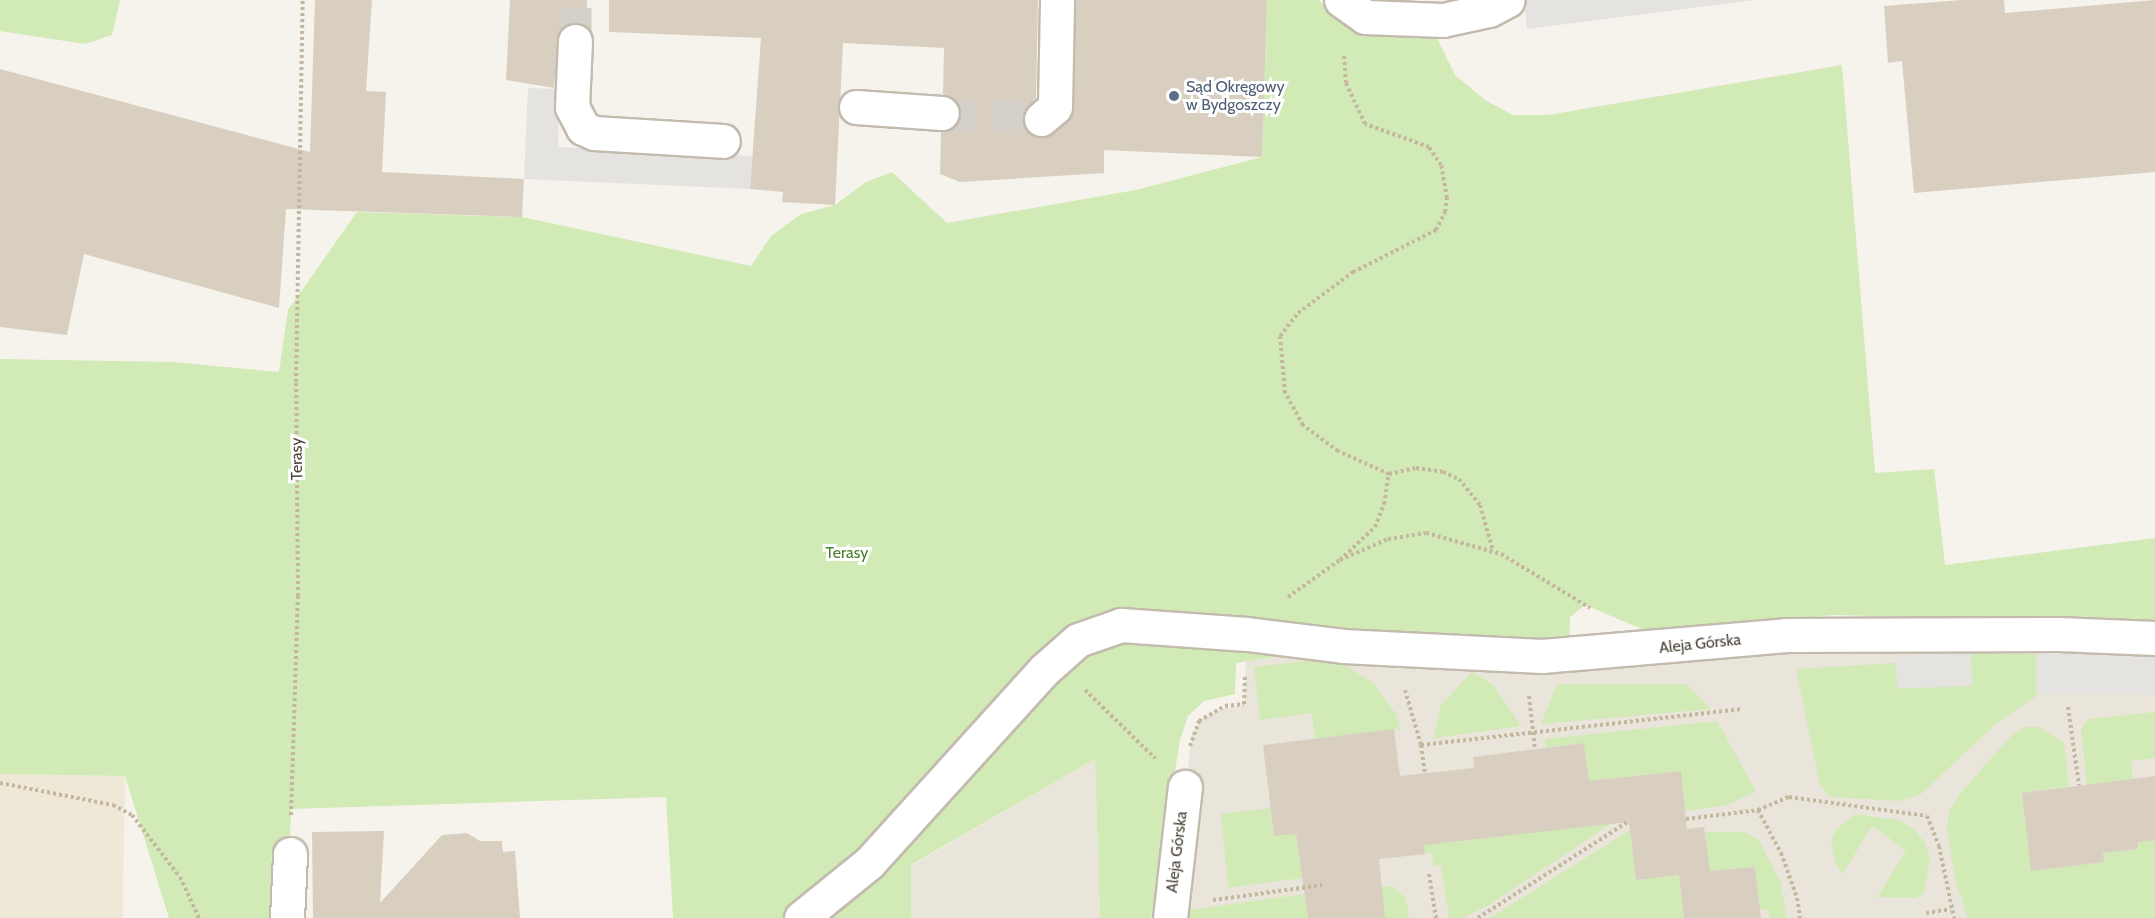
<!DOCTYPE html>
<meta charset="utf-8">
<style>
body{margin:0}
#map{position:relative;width:2155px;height:918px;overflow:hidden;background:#f6f3ec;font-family:Cabin,sans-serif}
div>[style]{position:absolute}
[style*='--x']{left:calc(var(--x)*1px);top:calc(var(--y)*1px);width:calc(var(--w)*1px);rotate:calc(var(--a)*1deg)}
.residential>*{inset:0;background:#eae5da}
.education>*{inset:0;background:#efe8d6;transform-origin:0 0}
.green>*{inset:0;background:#d2eab5}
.parking>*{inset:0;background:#e5e3e0;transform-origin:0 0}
.building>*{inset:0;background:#d8cfc1}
.minor-tunnel>*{height:33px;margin-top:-16.5px;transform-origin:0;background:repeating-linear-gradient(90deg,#d4d0c8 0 33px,transparent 0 49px)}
.path>*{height:4px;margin-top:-2px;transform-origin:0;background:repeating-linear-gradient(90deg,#c4b79f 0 3px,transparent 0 6px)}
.roads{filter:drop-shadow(2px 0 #c2bbae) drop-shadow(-2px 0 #c2bbae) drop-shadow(0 2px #c2bbae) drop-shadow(0 -2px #c2bbae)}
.minor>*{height:33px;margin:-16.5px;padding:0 16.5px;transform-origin:16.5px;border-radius:16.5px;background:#fff}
.dots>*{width:16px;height:16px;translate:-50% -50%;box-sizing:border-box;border:3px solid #fff;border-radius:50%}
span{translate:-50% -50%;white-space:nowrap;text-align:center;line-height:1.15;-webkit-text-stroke:6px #fff;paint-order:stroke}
.service-label{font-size:16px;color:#4e5e75}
.left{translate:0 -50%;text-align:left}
.street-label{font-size:16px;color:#4b4439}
.park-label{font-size:16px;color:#4a7f2a}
</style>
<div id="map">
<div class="residential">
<i style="clip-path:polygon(1247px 634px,1343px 646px,2155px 638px,2155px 918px,1170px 918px,1192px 734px,1199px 721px,1211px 712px,1244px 704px)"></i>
<i style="clip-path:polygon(1095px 759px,1100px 918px,911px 918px,911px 866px)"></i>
</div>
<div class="education">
<i style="left:0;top:774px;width:125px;height:144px;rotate:1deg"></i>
</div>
<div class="green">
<i style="clip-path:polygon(0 0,120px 0,112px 35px,85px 44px,0 31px)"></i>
<i style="clip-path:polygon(1267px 0,1319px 0,1333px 15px,1356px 26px,1434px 32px,1455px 75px,1485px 100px,1513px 115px,1548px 115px,1842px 65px,1875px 473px,1934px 469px,1945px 565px,2155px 538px,2155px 638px,1954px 618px,1834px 615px,1649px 632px,1585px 605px,1570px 617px,1569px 654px,1343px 646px,1236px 663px,1235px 694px,1204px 701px,1188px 716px,1180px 740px,1151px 918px,1100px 918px,1095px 759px,911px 865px,911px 918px,673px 918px,666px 797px,291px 809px,287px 918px,169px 918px,125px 776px,0 774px,0 359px,172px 362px,279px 372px,288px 310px,357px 212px,522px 217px,751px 266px,771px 236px,801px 214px,835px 205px,866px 182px,892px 172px,947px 223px,1136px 190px,1262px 157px)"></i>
<i style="clip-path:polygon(1971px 653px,2036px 654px,2039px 694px,1997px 723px,1920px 795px,1899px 801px,1830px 797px,1820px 785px,1796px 669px,1896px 663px,1897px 688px,1971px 686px)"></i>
<i style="clip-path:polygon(1314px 660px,1340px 662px,1373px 683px,1396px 714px,1400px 729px,1315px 739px,1312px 713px,1260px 720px,1254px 667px)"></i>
<i style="clip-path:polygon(1472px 672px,1493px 685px,1521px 726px,1434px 738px,1441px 705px)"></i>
<i style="clip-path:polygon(1557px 684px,1686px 684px,1711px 709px,1541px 724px)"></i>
<i style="clip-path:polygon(2155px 712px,2155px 758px,2131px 761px,2133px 779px,2087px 785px,2081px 729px,2089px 719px)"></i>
<i style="clip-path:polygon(1717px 721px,1756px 791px,1727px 805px,1685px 811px,1680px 771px,1589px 781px,1584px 743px,1546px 747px,1545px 739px)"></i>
<i style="clip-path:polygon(2025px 727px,2039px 727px,2064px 743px,2069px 786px,2022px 793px,2031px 871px,2104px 862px,2103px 853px,2138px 849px,2138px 842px,2155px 840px,2155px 918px,1968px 918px,1956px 883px,1947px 827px,1949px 812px,1958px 796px,2011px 736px)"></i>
<i style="clip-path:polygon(1270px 808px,1274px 836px,1296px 834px,1302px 878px,1228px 888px,1221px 814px)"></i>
<i style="clip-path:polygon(1855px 814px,1898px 820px,1914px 829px,1925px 843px,1930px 858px,1924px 893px,1916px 898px,1878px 897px,1906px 850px,1872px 826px,1843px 873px,1837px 867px,1831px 842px,1836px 830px)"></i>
<i style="clip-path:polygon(1612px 823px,1489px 905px,1462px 918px,1449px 918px,1441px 865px,1433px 866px,1432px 853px,1425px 854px,1423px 836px)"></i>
<i style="clip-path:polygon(1630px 830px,1636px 880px,1679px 875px,1684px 918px,1490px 918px)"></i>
<i style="clip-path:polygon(1705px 832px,1744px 832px,1758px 839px,1780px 881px,1787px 918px,1770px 918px,1768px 909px,1760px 910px,1755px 868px,1710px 871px)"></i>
<i style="clip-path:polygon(1391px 886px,1406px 898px,1409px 918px,1385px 918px,1381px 887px)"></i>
<i style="clip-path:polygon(1305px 894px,1308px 918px,1188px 918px,1190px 910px)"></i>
</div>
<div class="parking">
<i style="clip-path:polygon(1524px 0,1755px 0,1527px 29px)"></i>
<i style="clip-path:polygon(528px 88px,559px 89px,558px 147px,752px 156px,750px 189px,524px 179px)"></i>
<i style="left:1971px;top:653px;width:33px;height:75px;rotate:88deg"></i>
<i style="left:2036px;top:654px;width:119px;height:40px"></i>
</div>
<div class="building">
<i style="clip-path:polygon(315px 0,372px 0,366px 91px,386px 92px,382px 172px,524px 179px,522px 217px,286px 209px,279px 308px,84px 254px,67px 335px,0 327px,0 69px,310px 152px)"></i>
<i style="clip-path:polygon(510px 0,587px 0,586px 26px,575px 22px,559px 31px,554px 88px,506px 80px)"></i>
<i style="clip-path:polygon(609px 0,1038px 0,1036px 98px,1024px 112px,1023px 122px,1027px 132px,1044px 137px,1067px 121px,1074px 108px,1076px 0,1267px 0,1262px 157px,1104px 150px,1104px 173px,960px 182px,940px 174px,941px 132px,957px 124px,961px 114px,953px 98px,943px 94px,944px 48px,843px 43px,835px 205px,782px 202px,783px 192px,750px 189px,761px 38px,609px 32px)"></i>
<i style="clip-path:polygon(1962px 0,2004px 0,2005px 13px,2155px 0,2155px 172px,1914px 193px,1902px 61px,1888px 63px,1884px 6px)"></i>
<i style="clip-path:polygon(1394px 729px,1400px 776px,1474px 768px,1473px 757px,1584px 743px,1589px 781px,1681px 771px,1687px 829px,1704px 827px,1710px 871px,1755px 867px,1761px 918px,1684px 918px,1679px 875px,1636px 880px,1629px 822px,1424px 845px,1425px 854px,1379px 859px,1385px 918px,1308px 918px,1296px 834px,1274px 836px,1263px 745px)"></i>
<i style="clip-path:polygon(2155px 776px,2155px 840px,2138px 842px,2138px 849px,2103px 853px,2104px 862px,2031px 871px,2022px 793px)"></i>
<i style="clip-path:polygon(384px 831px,380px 903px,442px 835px,467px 833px,480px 841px,502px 841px,503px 852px,515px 851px,520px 918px,313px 918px,312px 832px)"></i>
</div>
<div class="minor-tunnel">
<i style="--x:575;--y:41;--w:41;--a:-90"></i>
<i style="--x:942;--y:113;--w:99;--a:3.5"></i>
</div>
<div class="path">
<i style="--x:1389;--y:474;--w:28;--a:-13"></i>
<i style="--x:1416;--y:468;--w:27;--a:8"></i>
<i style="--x:1443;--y:472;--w:17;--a:24"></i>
<i style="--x:1459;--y:479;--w:33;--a:51"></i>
<i style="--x:1480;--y:505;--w:48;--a:74.2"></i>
<i style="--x:1340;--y:560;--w:48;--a:-43.3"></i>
<i style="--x:1375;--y:527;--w:25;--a:-69"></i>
<i style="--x:1384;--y:504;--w:30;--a:-81"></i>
<i style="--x:1389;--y:474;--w:56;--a:-155.7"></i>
<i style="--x:1338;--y:451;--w:44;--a:-143.4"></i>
<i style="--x:1303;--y:425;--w:37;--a:-119"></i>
<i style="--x:1285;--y:393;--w:57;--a:-95"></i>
<i style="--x:1280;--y:336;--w:29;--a:-52"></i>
<i style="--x:1298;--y:313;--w:69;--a:-36.7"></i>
<i style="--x:1353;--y:272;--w:93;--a:-26.8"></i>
<i style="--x:1436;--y:230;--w:20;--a:-63"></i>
<i style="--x:1445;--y:212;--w:14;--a:-82"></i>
<i style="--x:1447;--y:198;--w:34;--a:-100"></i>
<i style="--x:1441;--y:165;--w:22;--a:-124"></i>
<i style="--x:1429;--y:147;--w:68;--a:-160.2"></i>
<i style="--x:1365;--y:124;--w:45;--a:-114.9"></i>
<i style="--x:1346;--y:83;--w:29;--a:-94"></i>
<i style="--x:1288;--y:597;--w:64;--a:-35.4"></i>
<i style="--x:1340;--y:560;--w:52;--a:-23.6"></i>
<i style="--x:1388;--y:539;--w:38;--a:-9"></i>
<i style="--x:1426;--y:533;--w:78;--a:15.6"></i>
<i style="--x:1501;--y:554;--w:104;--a:31.2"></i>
<i style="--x:1085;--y:690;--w:98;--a:44.2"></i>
<i style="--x:1405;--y:690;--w:57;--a:73.8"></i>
<i style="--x:1421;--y:745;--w:321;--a:-6.4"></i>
<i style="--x:1529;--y:696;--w:53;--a:83.5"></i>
<i style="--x:2068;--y:707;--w:79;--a:82"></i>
<i style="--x:1421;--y:745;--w:28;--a:82"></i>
<i style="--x:1190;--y:746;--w:27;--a:-70"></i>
<i style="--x:1199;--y:721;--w:30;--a:-30"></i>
<i style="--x:1225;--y:706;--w:19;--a:-6"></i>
<i style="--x:1244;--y:704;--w:28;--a:-88"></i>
<i style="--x:0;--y:783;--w:115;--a:11"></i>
<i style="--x:113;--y:805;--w:21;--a:28"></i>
<i style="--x:132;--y:815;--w:78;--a:52.3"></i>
<i style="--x:180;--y:877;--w:45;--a:65.1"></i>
<i style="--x:1758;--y:810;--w:49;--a:61.9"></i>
<i style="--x:1781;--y:853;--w:48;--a:70.4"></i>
<i style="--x:1797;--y:898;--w:20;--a:81"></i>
<i style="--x:291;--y:815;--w:219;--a:-88.2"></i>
<i style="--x:298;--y:596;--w:214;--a:-90.5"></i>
<i style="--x:296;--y:382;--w:382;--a:-89"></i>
<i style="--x:1686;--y:819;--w:73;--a:-7.1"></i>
<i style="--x:1758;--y:810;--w:34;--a:-23"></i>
<i style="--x:1789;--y:797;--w:139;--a:7.8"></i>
<i style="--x:1927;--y:816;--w:32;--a:68"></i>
<i style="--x:1939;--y:846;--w:74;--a:78.2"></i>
<i style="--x:1429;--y:874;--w:45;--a:81"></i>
<i style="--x:1213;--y:900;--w:110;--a:-7.8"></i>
<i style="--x:1926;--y:913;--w:25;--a:-9"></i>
<i style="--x:1478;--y:918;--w:179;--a:-32.7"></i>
</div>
<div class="roads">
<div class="minor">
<i style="--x:1341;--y:0;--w:29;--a:35"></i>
<i style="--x:1365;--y:17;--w:78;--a:2.2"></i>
<i style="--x:1443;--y:20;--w:47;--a:-12.3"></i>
<i style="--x:1489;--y:10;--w:21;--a:-28"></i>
<i style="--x:575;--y:41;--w:66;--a:92.6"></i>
<i style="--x:572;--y:107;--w:24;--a:62"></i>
<i style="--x:583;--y:128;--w:12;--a:24"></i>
<i style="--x:594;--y:133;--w:129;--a:3.5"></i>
<i style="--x:856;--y:107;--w:86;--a:4"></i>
<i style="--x:1041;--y:119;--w:18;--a:-41"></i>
<i style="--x:1055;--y:107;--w:107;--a:-88.9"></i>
<i style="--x:287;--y:918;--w:64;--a:-87.3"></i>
<i style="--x:801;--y:918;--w:87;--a:-39"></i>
<i style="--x:869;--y:863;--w:261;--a:-47.8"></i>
<i style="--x:1044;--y:670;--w:45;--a:-41.4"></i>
<i style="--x:1078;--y:640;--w:46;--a:-19.2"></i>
<i style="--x:1121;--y:625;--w:126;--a:4.1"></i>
<i style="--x:1247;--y:634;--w:97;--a:7.1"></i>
<i style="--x:1343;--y:646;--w:199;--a:2.9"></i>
<i style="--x:1542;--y:656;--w:245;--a:-4.9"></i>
<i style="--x:1786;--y:635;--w:272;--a:-0.2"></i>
<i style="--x:2058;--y:634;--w:97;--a:2.4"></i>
<i style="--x:1170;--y:918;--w:132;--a:-83.5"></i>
</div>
</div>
<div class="dots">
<i style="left:1174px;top:96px;background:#5c6f8a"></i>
</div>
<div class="service-label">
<span class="left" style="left:1186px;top:96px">Sąd Okręgowy<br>w Bydgoszczy</span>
</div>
<div class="street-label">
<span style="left:297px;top:459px;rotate:-91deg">Terasy</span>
<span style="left:1700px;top:644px;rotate:-6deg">Aleja Górska</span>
<span style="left:1177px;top:852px;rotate:-83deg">Aleja Górska</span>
</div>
<div class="park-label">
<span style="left:847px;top:553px">Terasy</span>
</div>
</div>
